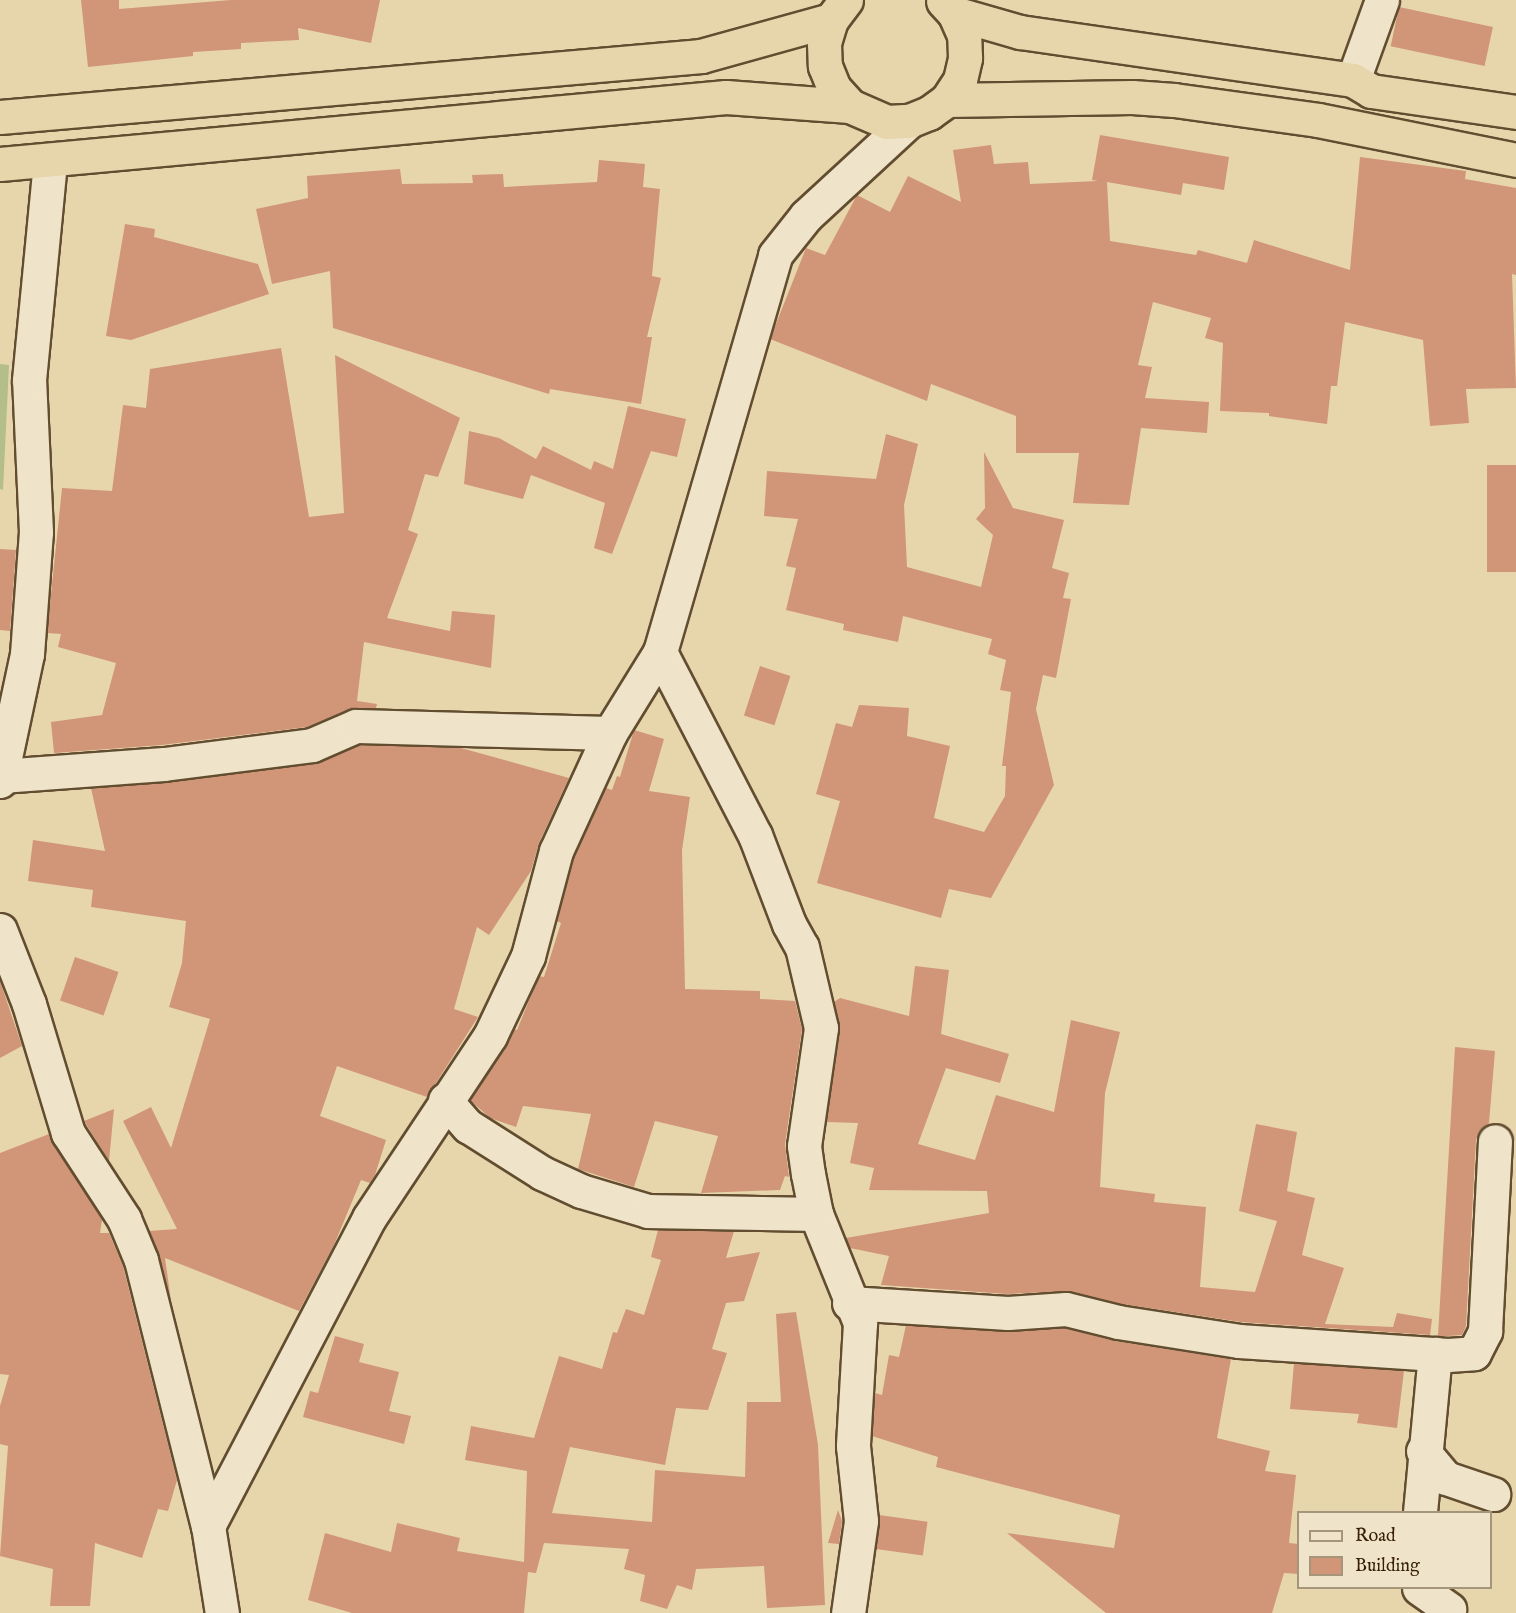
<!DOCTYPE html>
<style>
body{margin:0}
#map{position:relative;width:1516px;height:1613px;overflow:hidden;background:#e7d6ac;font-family:"IM FELL English",serif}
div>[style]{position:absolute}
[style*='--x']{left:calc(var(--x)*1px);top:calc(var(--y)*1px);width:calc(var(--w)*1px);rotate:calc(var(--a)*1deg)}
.green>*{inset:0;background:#b3be8b}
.building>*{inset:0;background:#d19578;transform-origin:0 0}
.roads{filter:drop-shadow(2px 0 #624d30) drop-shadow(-2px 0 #624d30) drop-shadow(0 2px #624d30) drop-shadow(0 -2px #624d30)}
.minor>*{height:33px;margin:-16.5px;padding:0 16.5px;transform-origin:16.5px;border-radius:16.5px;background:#efe4c9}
.highway>*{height:33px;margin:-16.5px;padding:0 16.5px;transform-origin:16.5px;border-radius:16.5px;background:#e7d6ac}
span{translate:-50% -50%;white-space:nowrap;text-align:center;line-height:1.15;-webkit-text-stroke:6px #efe4c9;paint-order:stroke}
.legend{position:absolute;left:1297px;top:1511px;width:195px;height:78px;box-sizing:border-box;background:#efe4c9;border:2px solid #a5957b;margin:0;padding:8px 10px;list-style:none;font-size:18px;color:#361f06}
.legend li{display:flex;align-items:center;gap:12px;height:30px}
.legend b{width:30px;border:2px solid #a5957b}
</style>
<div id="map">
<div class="green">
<i style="clip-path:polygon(0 364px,9px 365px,3px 490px,0 489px)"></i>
</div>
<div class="building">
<i style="clip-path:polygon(81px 0,119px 0,119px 9px,231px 0,380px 0,371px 43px,298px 28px,299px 40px,241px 43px,241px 49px,193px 52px,193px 56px,88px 67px)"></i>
<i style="left:1399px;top:7px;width:96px;height:40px;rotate:12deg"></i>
<i style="clip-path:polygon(1100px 135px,1229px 157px,1224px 190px,1183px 183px,1181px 195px,1107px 182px,1110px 241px,1196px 255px,1198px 250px,1247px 263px,1254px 240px,1350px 270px,1360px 157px,1466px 171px,1465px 179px,1516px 188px,1516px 275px,1512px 274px,1516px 388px,1466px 389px,1469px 423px,1430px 426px,1423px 340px,1345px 322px,1337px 386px,1331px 386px,1327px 424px,1269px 416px,1269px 413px,1220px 411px,1223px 343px,1205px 338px,1211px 318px,1153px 302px,1138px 365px,1152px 367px,1145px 398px,1209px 402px,1207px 433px,1141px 428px,1129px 505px,1073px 503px,1079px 453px,1016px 453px,1016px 416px,931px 384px,927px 401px,770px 339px,806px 248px,825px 255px,857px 195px,890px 212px,908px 176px,961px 202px,953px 150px,991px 145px,994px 164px,1028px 162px,1030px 184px,1098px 181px,1092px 180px)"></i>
<i style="clip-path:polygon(599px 160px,645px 164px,643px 187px,660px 189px,652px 276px,661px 278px,647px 337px,652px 337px,641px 404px,550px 389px,549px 394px,333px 328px,330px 271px,272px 284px,256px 209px,308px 198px,307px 176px,400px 169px,402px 184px,473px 183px,472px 175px,503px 174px,504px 187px,597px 182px)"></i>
<i style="clip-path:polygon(125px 224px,155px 229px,154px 237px,258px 264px,269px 294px,131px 340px,106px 336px)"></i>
<i style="clip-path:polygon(281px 348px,309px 517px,344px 513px,335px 355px,460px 418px,438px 477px,425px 474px,408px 530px,418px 534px,387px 618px,450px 631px,452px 611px,495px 615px,491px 668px,364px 642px,357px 701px,377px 704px,376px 708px,349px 709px,307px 727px,162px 745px,54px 753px,51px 722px,102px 715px,116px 663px,58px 647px,61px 634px,47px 633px,62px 488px,112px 491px,123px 405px,146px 408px,150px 369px)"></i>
<i style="clip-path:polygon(628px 406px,686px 419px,677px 457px,651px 451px,612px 554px,594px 548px,605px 503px,531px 475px,523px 499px,464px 484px,469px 431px,499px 438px,536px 459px,543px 446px,591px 470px,594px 461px,613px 469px)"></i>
<i style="clip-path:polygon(886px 434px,918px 444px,904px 505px,907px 567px,981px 587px,993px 535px,976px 519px,985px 508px,984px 452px,1013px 508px,1064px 520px,1052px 568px,1069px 573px,1063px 598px,1071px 599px,1056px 678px,1043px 675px,1036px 709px,1054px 785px,991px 898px,949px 889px,941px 918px,817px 883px,840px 801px,816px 794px,836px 723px,852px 727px,859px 705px,909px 708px,907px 736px,950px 746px,934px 818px,984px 832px,1005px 796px,1006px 766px,1002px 766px,1011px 692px,1000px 690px,1006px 660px,988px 654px,992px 639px,903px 616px,898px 642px,843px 630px,844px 624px,786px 610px,796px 568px,786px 566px,798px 519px,764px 516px,767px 471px,876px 479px)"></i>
<i style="left:1487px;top:465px;width:29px;height:107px"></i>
<i style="clip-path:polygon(0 549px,16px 550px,10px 631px,0 630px)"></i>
<i style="left:760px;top:666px;width:32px;height:52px;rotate:18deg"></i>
<i style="clip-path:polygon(634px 730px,664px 739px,649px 791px,690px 797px,682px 850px,685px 989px,760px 991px,760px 999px,795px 1001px,802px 1029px,785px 1144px,789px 1177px,785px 1176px,780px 1190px,701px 1193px,718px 1136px,655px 1121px,634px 1187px,578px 1169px,591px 1114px,523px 1106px,516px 1127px,490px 1118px,470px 1100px,514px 1029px,517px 1030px,539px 976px,544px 977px,561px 923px,557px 921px,574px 857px,606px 788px,612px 790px,617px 776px,620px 777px)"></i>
<i style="clip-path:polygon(360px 745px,461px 748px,569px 778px,539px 843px,531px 871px,489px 935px,477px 927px,454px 1009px,478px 1017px,427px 1097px,337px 1066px,320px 1116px,386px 1140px,375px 1175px,370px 1183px,361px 1180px,334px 1245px,299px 1311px,165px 1258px,172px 1308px,149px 1231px,177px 1229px,123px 1121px,151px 1107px,171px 1148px,210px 1019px,169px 1007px,182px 963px,186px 921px,91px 907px,93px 890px,28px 881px,33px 840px,105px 851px,91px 788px,314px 764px)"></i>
<i style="left:75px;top:957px;width:46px;height:46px;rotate:19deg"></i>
<i style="clip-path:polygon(915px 966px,949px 970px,941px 1034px,1009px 1054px,1000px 1083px,946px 1068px,918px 1144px,975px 1160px,996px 1095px,1054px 1112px,1071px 1020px,1120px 1032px,1105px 1093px,1100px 1187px,1155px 1194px,1154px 1202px,1206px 1207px,1200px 1287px,1255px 1292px,1277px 1221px,1239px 1211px,1256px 1124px,1297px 1132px,1287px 1191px,1315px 1198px,1302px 1255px,1344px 1268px,1325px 1324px,1393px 1327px,1397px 1313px,1432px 1319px,1430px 1335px,1241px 1322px,1122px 1304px,1070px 1291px,1008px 1294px,881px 1285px,889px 1256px,850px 1248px,846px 1238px,989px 1213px,987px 1191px,869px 1190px,874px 1168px,850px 1163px,858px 1123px,826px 1122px,840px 1031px,834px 1002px,840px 998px,909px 1016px)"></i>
<i style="clip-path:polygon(0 981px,22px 1046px,0 1058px)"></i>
<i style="clip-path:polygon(1455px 1047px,1495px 1051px,1489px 1123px,1480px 1130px,1476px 1140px,1466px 1326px,1462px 1335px,1448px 1336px,1438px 1336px)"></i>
<i style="clip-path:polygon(114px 1109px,109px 1161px,84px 1121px)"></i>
<i style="clip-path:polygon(49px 1134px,102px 1220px,100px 1233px,109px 1233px,123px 1266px,177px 1480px,168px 1511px,158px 1509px,142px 1558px,95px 1543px,90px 1606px,50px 1606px,53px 1569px,0 1556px,8px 1446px,0 1444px,0 1406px,9px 1375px,0 1374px,0 1153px)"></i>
<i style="clip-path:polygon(658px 1230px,734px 1231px,726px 1258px,760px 1252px,744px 1301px,726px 1303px,712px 1349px,727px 1353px,708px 1410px,676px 1408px,665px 1465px,570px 1447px,552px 1513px,652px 1522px,655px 1470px,745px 1477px,747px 1402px,781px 1402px,776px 1314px,796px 1312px,818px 1445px,825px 1605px,767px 1608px,764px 1566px,696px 1569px,692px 1590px,677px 1585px,667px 1609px,640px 1601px,645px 1575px,624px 1569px,629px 1549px,544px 1543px,536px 1573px,528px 1572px,524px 1613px,352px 1613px,308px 1600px,325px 1533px,391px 1552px,397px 1523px,460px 1538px,457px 1551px,524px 1562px,527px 1471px,465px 1460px,471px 1426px,534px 1438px,559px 1356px,602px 1369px,613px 1332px,617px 1333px,626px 1309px,644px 1315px,661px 1260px,651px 1257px)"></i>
<i style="clip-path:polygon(906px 1325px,1007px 1332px,1064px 1328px,1115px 1341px,1231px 1359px,1217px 1438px,1270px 1451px,1265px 1471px,1296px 1475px,1289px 1543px,1299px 1544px,1299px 1574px,1284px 1573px,1272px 1613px,1106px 1613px,1007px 1533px,1114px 1548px,1120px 1515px,936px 1467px,938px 1457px,872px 1436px,875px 1393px,882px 1395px,889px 1355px,899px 1357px)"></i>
<i style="clip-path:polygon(335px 1336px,364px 1344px,359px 1362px,399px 1372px,389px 1411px,411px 1416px,404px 1444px,303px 1417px,310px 1391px,318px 1393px)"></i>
<i style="clip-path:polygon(1294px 1363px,1404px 1371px,1397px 1428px,1357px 1423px,1359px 1414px,1290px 1409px)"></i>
<i style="clip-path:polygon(838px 1510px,842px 1521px,839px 1544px,828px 1543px)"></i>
<i style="left:879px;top:1515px;width:49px;height:34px;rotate:8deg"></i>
</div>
<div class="roads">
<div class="minor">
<i style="--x:1353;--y:80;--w:85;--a:-70.1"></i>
<i style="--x:660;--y:652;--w:206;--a:62.6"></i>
<i style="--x:755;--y:835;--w:95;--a:69.1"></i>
<i style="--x:789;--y:924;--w:26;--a:61"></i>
<i style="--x:802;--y:947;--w:83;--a:76.8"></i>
<i style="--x:821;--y:1028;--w:119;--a:98.2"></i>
<i style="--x:804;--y:1146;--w:28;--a:82"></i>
<i style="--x:808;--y:1174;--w:41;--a:78.7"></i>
<i style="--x:816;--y:1214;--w:118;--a:68"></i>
<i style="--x:860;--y:1323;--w:123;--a:93.3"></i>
<i style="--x:853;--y:1446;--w:75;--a:83.9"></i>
<i style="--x:861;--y:1521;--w:93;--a:98"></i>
<i style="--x:1;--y:776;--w:163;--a:-4.2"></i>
<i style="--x:164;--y:764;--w:149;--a:-7.3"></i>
<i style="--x:312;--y:745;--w:48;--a:-23.4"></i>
<i style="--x:356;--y:726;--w:254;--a:1.6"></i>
<i style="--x:0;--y:781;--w:130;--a:-78"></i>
<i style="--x:27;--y:654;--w:122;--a:-85.8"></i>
<i style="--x:36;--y:532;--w:152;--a:-92.6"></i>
<i style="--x:29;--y:380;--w:221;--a:-84.5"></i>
<i style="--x:0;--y:930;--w:79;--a:68.6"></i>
<i style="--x:29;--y:1004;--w:135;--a:73.2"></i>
<i style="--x:68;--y:1133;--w:103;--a:56.9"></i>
<i style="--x:124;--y:1219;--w:44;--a:67.5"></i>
<i style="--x:141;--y:1260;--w:274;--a:75.9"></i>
<i style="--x:208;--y:1526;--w:88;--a:80.9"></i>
<i style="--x:445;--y:1100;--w:35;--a:49"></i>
<i style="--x:468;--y:1126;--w:88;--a:32.4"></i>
<i style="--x:542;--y:1173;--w:43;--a:24.8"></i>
<i style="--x:581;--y:1191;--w:70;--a:16.6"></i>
<i style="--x:648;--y:1211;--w:168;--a:1"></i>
<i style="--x:849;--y:1303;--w:159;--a:3.6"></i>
<i style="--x:1008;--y:1313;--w:58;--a:-3.9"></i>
<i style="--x:1066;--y:1309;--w:54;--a:14"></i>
<i style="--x:1118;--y:1322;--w:122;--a:8.9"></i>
<i style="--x:1239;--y:1341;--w:209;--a:3.8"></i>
<i style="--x:1448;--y:1355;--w:26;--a:-4"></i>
<i style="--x:1474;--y:1353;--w:25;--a:-63"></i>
<i style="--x:1485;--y:1331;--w:190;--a:-87"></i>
<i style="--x:1423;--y:1451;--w:35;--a:50"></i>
<i style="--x:1446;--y:1478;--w:50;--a:18.8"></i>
<i style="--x:1420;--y:1512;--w:159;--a:-84.6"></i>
<i style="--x:208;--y:1526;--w:348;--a:-62.4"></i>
<i style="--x:369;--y:1218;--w:219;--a:-56.4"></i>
<i style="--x:490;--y:1036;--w:89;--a:-64.6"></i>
<i style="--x:528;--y:956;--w:109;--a:-75.1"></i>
<i style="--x:556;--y:851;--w:130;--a:-65.4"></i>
<i style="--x:610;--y:733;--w:95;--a:-58.3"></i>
<i style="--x:660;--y:652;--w:413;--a:-73.8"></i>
<i style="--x:775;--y:255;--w:50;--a:-51.5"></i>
<i style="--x:806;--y:216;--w:140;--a:-42.7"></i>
<i style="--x:1419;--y:1588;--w:37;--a:35"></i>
</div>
<div class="highway">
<i style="--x:846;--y:0;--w:25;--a:127"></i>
<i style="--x:831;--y:20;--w:24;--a:107"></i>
<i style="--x:824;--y:43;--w:23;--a:88"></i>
<i style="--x:825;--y:66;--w:24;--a:68"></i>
<i style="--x:834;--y:88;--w:24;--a:48"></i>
<i style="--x:850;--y:106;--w:40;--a:23.4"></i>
<i style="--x:887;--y:122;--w:22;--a:-3"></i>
<i style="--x:909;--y:121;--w:22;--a:-22"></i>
<i style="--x:929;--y:113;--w:22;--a:-36"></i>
<i style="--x:947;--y:100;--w:24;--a:-57"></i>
<i style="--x:960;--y:80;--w:23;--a:-77"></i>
<i style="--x:965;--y:58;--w:23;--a:-92"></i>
<i style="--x:964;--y:35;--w:24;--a:-114"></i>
<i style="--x:954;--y:13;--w:16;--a:-133"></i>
<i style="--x:954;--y:13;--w:69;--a:16.1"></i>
<i style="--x:1020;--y:32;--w:336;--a:8.2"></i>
<i style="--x:1353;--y:80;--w:21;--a:31"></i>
<i style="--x:1371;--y:91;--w:147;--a:8.2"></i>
<i style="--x:947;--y:100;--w:185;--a:-0.9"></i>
<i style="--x:1132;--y:97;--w:42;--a:4.1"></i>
<i style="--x:1174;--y:100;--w:145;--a:7.9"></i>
<i style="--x:1318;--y:120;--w:202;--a:11.4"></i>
<i style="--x:0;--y:117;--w:704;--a:-4.97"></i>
<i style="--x:701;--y:56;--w:135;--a:-15.5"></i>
<i style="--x:0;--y:164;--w:729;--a:-5.27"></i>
<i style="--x:726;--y:97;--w:124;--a:4.2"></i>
</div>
</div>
<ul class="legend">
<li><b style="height:8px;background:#efe4c9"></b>Road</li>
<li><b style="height:16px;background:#d19578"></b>Building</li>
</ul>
</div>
